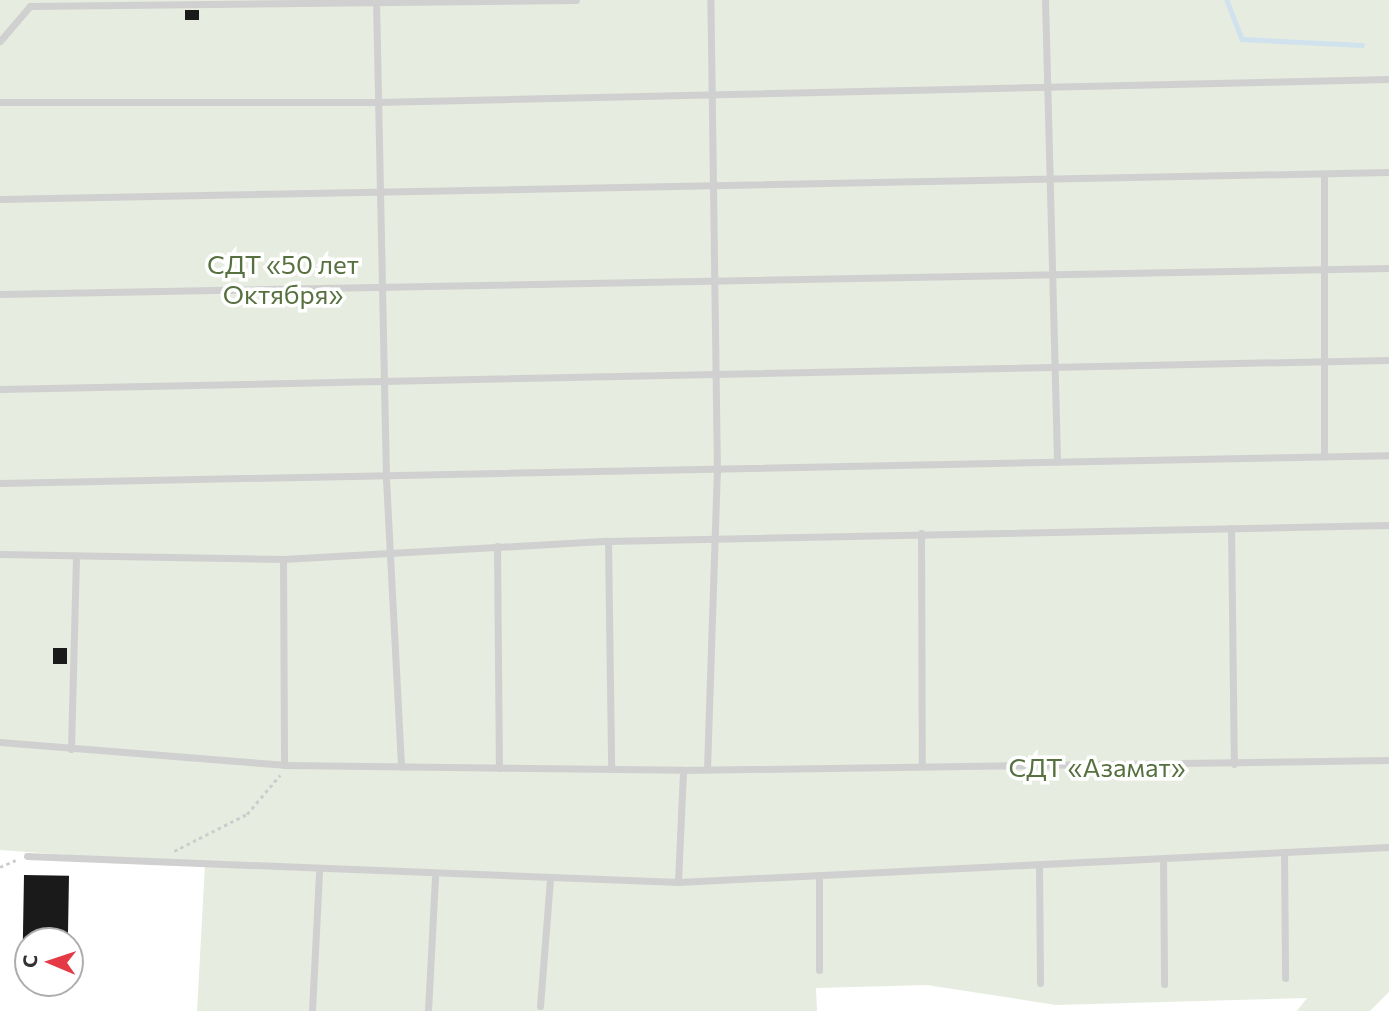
<!DOCTYPE html>
<meta charset="utf-8">
<style>
body{margin:0}
#map{position:relative;width:1389px;height:1011px;overflow:hidden;background:#fff;font-family:Commissioner,sans-serif}
div>[style]{position:absolute}
[style*='--x']{left:calc(var(--x)*1px);top:calc(var(--y)*1px);width:calc(var(--w)*1px);rotate:calc(var(--a)*1deg)}
.green>*{inset:0;background:#e6ecdf}
.stream>*{height:4.5px;margin:-2.25px;padding:0 2.25px;transform-origin:2.25px;border-radius:2.25px;background:#cfe2ee}
.building>*{inset:0;background:#1a1a1a;transform-origin:0 0}
.path>*{height:2.5px;margin-top:-1.25px;transform-origin:0;background:repeating-linear-gradient(90deg,#cdcdcd 0 3.5px,transparent 0 7px)}
.service>*{height:7px;margin:-3.5px;padding:0 3.5px;transform-origin:3.5px;border-radius:3.5px;background:#d0d0d0}
span{translate:-50% -50%;white-space:nowrap;text-align:center;line-height:1.15;-webkit-text-stroke:7px #fff;paint-order:stroke}
.park-label{font-size:26px;color:#56703f}
.north{position:absolute;left:14px;top:927px;width:70px;height:70px;box-sizing:border-box;background:#fff;border:2px solid #adadad;border-radius:50%;rotate:272deg;font-size:19px;font-weight:700;line-height:28px;text-align:center;color:#333}
.north::after{content:'';display:block;margin:auto;width:24px;height:32px;background:#e63946;clip-path:polygon(50% 0,100% 100%,50% 72%,0 100%)}
</style>
<div id="map">
<div class="green">
<i style="clip-path:polygon(0 0,1389px 0,1389px 992px,1370px 1011px,1297px 1011px,1307px 998px,1056px 1005px,927px 985px,816px 988px,817px 1011px,197px 1011px,205px 865px,0 850px)"></i>
</div>
<div class="stream">
<i style="--x:1227;--y:0;--w:42;--a:69"></i>
<i style="--x:1242;--y:39;--w:120;--a:2.9"></i>
</div>
<div class="building">
<i style="left:185px;top:10px;width:14px;height:10px"></i>
<i style="left:53px;top:648px;width:14px;height:16px"></i>
<i style="left:24px;top:875px;width:45px;height:66px;rotate:1deg"></i>
</div>
<div class="path">
<i style="--x:174;--y:851;--w:82;--a:-26.9"></i>
<i style="--x:247;--y:814;--w:51;--a:-49.8"></i>
<i style="--x:0;--y:867;--w:17;--a:-24"></i>
</div>
<div class="service">
<i style="--x:376;--y:0;--w:479;--a:88.8"></i>
<i style="--x:386;--y:479;--w:288;--a:87"></i>
<i style="--x:1045;--y:0;--w:462;--a:88.5"></i>
<i style="--x:0;--y:41;--w:46;--a:-49.4"></i>
<i style="--x:30;--y:6;--w:546;--a:-0.63"></i>
<i style="--x:0;--y:102;--w:377;--a:0"></i>
<i style="--x:377;--y:102;--w:1012;--a:-1.3"></i>
<i style="--x:0;--y:199;--w:1389;--a:-1.11"></i>
<i style="--x:0;--y:294;--w:1389;--a:-1.07"></i>
<i style="--x:0;--y:389;--w:1389;--a:-1.2"></i>
<i style="--x:1324;--y:456;--w:282;--a:-90"></i>
<i style="--x:0;--y:483;--w:1389;--a:-1.15"></i>
<i style="--x:1231;--y:528;--w:236;--a:89.3"></i>
<i style="--x:921;--y:533;--w:230;--a:89.8"></i>
<i style="--x:608;--y:541;--w:228;--a:89.2"></i>
<i style="--x:497;--y:546;--w:222;--a:89.5"></i>
<i style="--x:0;--y:554;--w:283;--a:1"></i>
<i style="--x:283;--y:559;--w:325;--a:-3.2"></i>
<i style="--x:608;--y:541;--w:781;--a:-1.17"></i>
<i style="--x:283;--y:559;--w:206;--a:89.7"></i>
<i style="--x:0;--y:742;--w:285;--a:4.6"></i>
<i style="--x:284;--y:765;--w:399;--a:0.7"></i>
<i style="--x:683;--y:770;--w:706;--a:-0.81"></i>
<i style="--x:71;--y:749;--w:193;--a:-88.5"></i>
<i style="--x:707;--y:769;--w:296;--a:-88.1"></i>
<i style="--x:717;--y:473;--w:473;--a:-90.8"></i>
<i style="--x:1284;--y:852;--w:126;--a:89.5"></i>
<i style="--x:27;--y:856;--w:652;--a:2.29"></i>
<i style="--x:678;--y:882;--w:712;--a:-2.82"></i>
<i style="--x:1163;--y:858;--w:126;--a:89.5"></i>
<i style="--x:1039;--y:865;--w:118;--a:89.5"></i>
<i style="--x:819;--y:875;--w:95;--a:90"></i>
<i style="--x:678;--y:882;--w:112;--a:-87.4"></i>
<i style="--x:540;--y:1006;--w:126;--a:-85.5"></i>
<i style="--x:312;--y:1011;--w:140;--a:-87.1"></i>
<i style="--x:428;--y:1011;--w:134;--a:-87"></i>
</div>
<div class="park-label">
<span style="left:283px;top:279px">СДТ «50 лет<br>Октября»</span>
<span style="left:1097px;top:767px">СДТ «Азамат»</span>
</div>
<div class="north">С</div>
</div>
